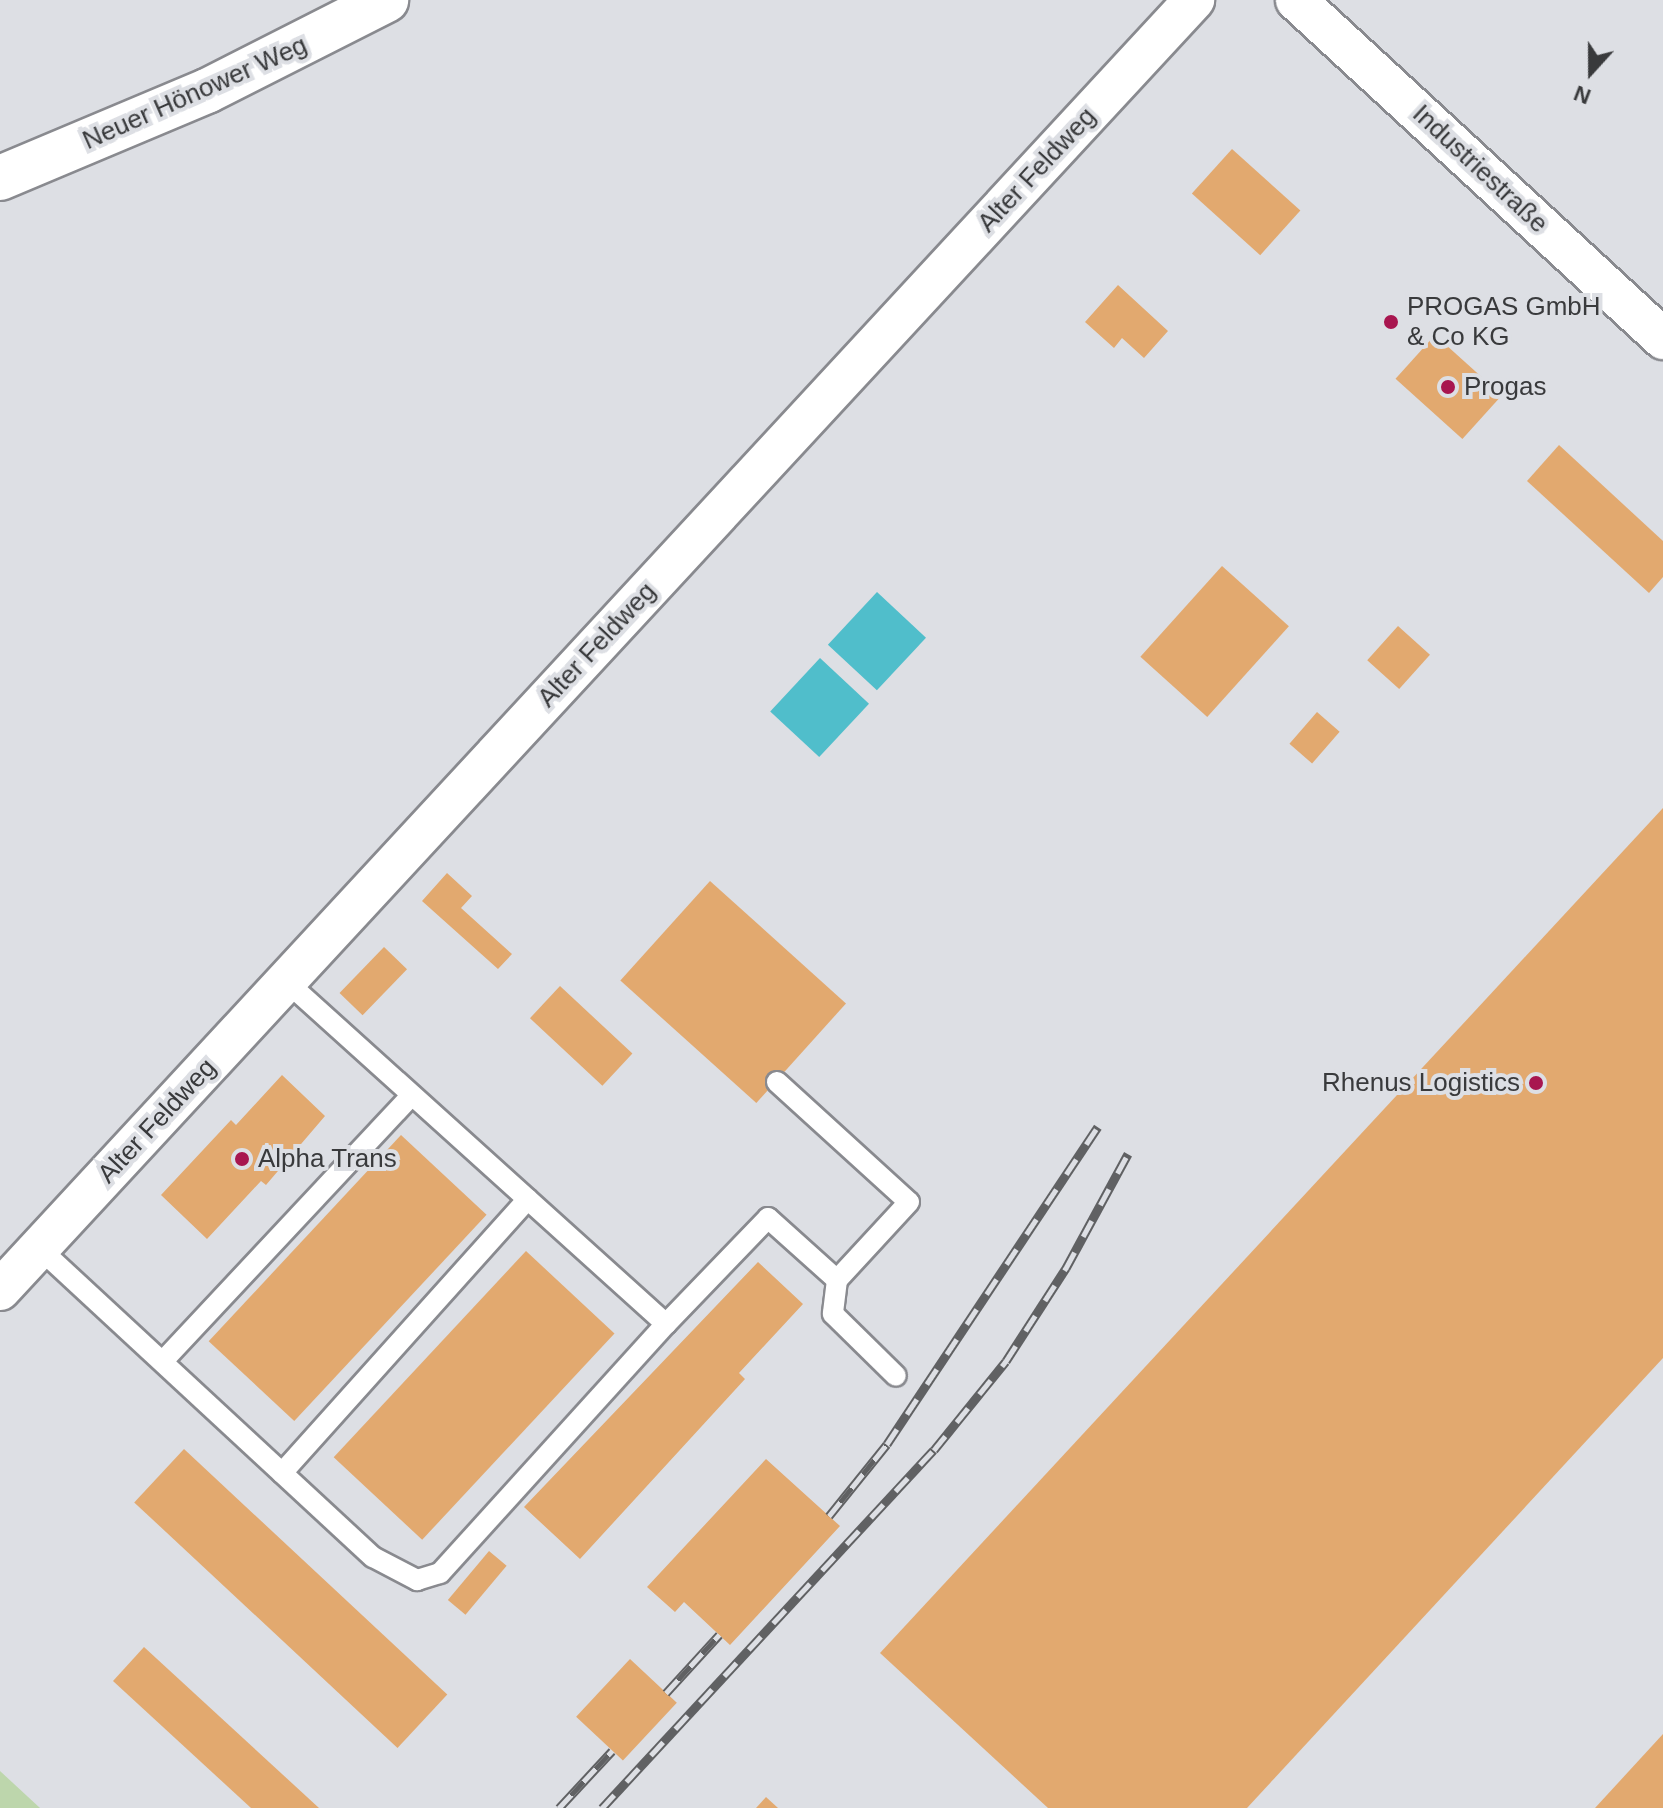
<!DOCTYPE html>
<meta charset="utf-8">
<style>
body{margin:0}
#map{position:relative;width:1663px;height:1808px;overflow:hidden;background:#dddfe4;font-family:Helvetica,sans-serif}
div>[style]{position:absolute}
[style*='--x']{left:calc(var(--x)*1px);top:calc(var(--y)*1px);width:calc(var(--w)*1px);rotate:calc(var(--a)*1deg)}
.green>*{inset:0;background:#bdd6ac}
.water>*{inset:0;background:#50becb;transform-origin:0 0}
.building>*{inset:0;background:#e2a96f;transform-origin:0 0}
.roads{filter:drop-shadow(2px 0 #898a8f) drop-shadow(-2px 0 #898a8f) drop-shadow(0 2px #898a8f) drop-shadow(0 -2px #898a8f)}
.service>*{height:20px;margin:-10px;padding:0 10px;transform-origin:10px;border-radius:10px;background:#fff}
.minor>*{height:40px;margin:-20px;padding:0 20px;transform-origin:20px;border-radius:20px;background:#fff}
.secondary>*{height:44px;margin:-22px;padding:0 22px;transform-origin:22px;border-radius:22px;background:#fff}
.rail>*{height:9px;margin-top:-4.5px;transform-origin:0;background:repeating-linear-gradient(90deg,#dddfe4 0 18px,#606163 0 36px);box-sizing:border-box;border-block:2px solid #606163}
.dots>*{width:22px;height:22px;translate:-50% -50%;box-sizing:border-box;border:4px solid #dddfe4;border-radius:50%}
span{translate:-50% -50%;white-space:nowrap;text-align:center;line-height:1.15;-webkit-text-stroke:8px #dddfe4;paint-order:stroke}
.street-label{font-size:26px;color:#393a3c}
.poi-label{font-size:26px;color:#393a3c}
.left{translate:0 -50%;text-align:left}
.right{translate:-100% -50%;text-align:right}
.north{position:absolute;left:1551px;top:32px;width:80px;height:80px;-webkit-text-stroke:6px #dddfe4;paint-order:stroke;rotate:201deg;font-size:22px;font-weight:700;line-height:32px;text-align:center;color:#393a3c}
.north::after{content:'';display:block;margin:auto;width:28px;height:36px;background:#393a3c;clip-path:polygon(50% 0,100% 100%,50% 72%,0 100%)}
</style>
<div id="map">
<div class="green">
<i style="clip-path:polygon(0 1771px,40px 1808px,0 1808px)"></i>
</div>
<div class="water">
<i style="left:877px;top:592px;width:67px;height:72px;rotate:43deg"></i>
<i style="left:820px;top:658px;width:67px;height:73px;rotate:43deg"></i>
</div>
<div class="building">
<i style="left:1232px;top:149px;width:92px;height:60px;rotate:42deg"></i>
<i style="clip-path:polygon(1118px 285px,1168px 331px,1144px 358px,1122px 338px,1114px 348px,1085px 322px)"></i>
<i style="left:1435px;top:335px;width:90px;height:59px;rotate:42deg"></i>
<i style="clip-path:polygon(1559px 445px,1663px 541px,1663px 577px,1649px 593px,1527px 481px)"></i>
<i style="left:1222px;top:566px;width:90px;height:122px;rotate:42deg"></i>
<i style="left:1398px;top:626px;width:43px;height:46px;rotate:42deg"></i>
<i style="left:1317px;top:712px;width:30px;height:42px;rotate:41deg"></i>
<i style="clip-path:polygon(1663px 808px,1663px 1358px,1247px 1808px,1048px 1808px,880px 1653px)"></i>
<i style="clip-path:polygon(447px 873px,472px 896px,461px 908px,512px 954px,498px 969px,422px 901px)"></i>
<i style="left:710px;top:881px;width:183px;height:134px;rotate:42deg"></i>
<i style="left:384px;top:947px;width:32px;height:64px;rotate:44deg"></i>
<i style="left:560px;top:986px;width:99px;height:44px;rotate:43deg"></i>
<i style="clip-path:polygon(282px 1075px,325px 1116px,266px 1185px,261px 1181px,207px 1239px,161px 1195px,231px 1120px,236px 1125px)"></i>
<i style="left:401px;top:1135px;width:117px;height:282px;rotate:43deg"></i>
<i style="left:526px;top:1251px;width:121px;height:282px;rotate:43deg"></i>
<i style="clip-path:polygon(758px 1262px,803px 1304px,739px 1373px,745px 1379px,580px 1559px,524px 1507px)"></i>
<i style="left:184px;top:1449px;width:360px;height:73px;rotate:43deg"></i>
<i style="clip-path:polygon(766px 1459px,840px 1526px,730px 1645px,684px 1602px,675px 1612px,647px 1587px)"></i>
<i style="left:489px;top:1551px;width:23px;height:64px;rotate:40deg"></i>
<i style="clip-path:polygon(144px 1647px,319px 1808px,251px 1808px,113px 1681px)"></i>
<i style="left:630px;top:1659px;width:64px;height:79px;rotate:43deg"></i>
<i style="clip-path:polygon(1663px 1734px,1663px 1808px,1595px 1808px)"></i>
<i style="clip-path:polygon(766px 1797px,778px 1808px,756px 1808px)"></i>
</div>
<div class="roads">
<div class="service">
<i style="--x:777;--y:1082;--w:178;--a:42.3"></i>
<i style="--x:909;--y:1202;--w:106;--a:132.7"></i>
<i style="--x:39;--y:1248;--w:455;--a:42.8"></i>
<i style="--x:373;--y:1557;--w:50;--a:27.6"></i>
<i style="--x:417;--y:1580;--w:24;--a:-17"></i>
<i style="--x:440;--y:1573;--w:336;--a:-47.8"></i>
<i style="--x:666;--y:1324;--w:510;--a:-137.94"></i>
<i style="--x:666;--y:1324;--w:147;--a:-46.1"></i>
<i style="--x:768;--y:1218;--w:93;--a:41.9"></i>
<i style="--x:837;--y:1280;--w:34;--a:97"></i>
<i style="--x:833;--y:1314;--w:88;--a:44.5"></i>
<i style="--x:163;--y:1361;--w:364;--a:-46.9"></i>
<i style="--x:282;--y:1473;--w:368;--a:-48.1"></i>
</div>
<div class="minor">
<i style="--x:1296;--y:0;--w:500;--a:42.7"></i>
<i style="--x:0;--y:1290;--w:1758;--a:-47.21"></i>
</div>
<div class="secondary">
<i style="--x:0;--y:178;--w:225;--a:-22.8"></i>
<i style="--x:207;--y:91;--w:201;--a:-26.9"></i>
</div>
</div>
<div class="rail">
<i style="--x:829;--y:1516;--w:92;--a:-51.1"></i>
<i style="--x:887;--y:1444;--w:381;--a:-56.4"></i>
<i style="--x:666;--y:1693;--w:79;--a:-47.6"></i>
<i style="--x:559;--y:1808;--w:78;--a:-47.1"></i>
<i style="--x:602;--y:1808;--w:488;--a:-47.2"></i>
<i style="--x:934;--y:1450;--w:114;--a:-51"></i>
<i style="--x:1006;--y:1361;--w:111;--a:-57.2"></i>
<i style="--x:1066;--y:1268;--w:130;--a:-61.5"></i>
</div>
<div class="dots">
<i style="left:1391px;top:322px;background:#a8164f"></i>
<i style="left:1448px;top:387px;background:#a8164f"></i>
<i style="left:1536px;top:1083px;background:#a8164f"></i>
<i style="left:242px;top:1159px;background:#a8164f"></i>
</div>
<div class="street-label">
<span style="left:195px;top:93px;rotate:-24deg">Neuer Hönower Weg</span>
<span style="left:1480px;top:169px;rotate:43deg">Industriestraße</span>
<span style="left:1037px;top:170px;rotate:-47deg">Alter Feldweg</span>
<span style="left:597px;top:645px;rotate:-47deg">Alter Feldweg</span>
<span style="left:157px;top:1121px;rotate:-47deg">Alter Feldweg</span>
</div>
<div class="poi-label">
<span class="left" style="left:1407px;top:322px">PROGAS GmbH<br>&amp; Co KG</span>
<span class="left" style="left:1464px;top:387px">Progas</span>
<span class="right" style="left:1520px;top:1083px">Rhenus Logistics</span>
<span class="left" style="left:258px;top:1159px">Alpha Trans</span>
</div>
<div class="north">N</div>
</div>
